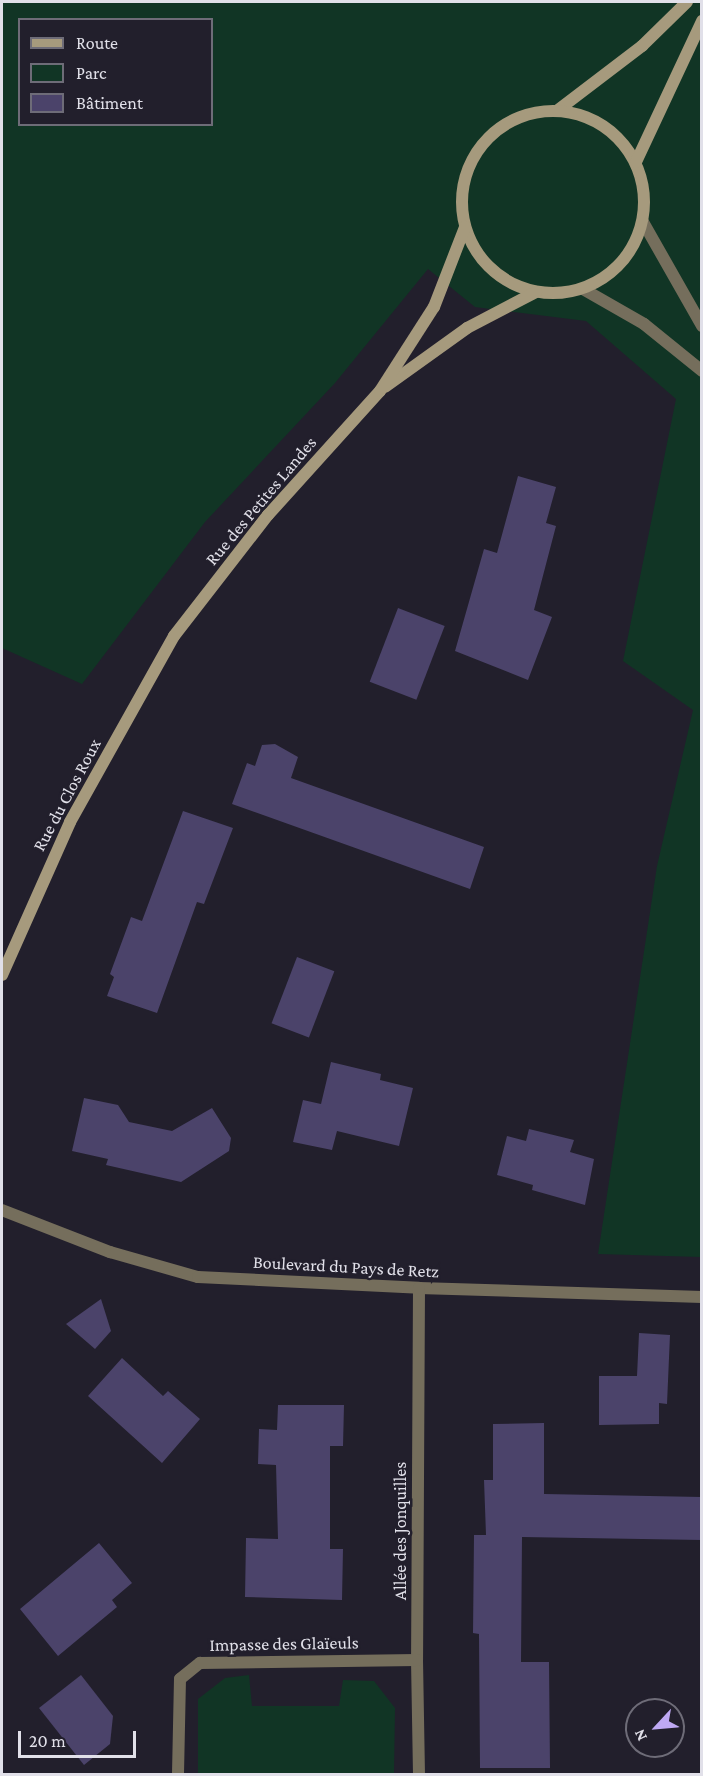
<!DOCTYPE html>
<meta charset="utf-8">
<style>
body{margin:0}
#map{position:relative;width:703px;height:1776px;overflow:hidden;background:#221f2c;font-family:"Crimson Pro",serif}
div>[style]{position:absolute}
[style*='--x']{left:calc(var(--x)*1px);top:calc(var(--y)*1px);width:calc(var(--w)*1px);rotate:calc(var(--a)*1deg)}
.green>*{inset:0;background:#113525}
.building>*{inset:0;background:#4b436a;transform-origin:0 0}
.minor>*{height:12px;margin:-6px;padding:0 6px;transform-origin:6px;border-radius:6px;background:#756e5c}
.tertiary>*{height:12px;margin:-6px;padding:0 6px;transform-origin:6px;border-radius:6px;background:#756e5c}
.secondary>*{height:12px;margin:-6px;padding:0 6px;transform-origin:6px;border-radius:6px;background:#a69a7d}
.secondary>.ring{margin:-6px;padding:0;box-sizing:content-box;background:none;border:12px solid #a69a7d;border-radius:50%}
span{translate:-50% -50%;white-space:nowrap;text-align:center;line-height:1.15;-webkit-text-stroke:5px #221f2c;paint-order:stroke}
.street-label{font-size:18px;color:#e1e0e9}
.frame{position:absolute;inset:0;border:3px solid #e1e0e9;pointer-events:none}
.legend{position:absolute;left:18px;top:18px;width:195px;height:108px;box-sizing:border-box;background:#221f2c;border:2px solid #6e6c78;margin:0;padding:8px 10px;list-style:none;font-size:18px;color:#e1e0e9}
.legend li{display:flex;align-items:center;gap:12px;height:30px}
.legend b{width:30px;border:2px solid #6e6c78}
.north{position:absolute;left:625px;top:1698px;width:60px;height:60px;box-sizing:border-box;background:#221f2c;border:2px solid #6e6c78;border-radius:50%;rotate:244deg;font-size:16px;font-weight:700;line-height:24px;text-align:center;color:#e1e0e9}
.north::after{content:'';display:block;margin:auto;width:21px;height:27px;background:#bfa9f4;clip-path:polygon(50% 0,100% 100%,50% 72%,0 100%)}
.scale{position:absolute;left:18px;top:1731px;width:118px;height:27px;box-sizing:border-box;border:3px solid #e1e0e9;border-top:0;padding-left:8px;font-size:18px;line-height:21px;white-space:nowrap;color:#e1e0e9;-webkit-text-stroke:4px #221f2c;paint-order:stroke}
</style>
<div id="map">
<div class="green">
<i style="clip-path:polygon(evenodd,2px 2px,701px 2px,701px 1257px,598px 1254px,657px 866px,693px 710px,623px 661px,676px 399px,586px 321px,475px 307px,428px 269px,335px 383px,205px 522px,82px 684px,2px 648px,2px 2px,20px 20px,212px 20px,212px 124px,20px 124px,20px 20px)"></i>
<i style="clip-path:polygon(249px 1675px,252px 1706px,339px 1706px,343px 1680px,374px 1681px,395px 1708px,394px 1774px,198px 1774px,198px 1699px,225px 1678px)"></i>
</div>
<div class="building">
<i style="clip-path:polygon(518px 476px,556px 487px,546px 523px,556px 526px,534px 610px,552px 617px,528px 680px,455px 651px,484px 549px,497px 553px)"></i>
<i style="left:398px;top:608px;width:50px;height:79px;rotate:21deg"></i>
<i style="clip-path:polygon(275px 744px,298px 757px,291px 778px,484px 847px,470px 889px,232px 804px,247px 763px,255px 766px,262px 745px)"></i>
<i style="clip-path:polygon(183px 811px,233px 828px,204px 904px,197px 902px,157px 1013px,107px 996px,114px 977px,110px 974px,131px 917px,142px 921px)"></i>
<i style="left:297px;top:957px;width:40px;height:71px;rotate:21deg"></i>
<i style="clip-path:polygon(331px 1062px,381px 1074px,380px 1080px,413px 1088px,399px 1146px,337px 1131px,332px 1150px,293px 1142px,303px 1100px,321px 1104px)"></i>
<i style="clip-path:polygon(84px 1098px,118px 1105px,129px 1122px,172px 1131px,212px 1108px,231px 1138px,229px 1151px,181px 1182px,106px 1165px,108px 1159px,72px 1151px)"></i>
<i style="clip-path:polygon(529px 1129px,574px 1140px,570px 1152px,594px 1159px,585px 1205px,532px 1190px,533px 1185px,497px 1175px,507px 1136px,526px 1141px)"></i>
<i style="clip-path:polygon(101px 1299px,111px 1331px,95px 1349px,66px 1324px)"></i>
<i style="clip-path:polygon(639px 1333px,670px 1335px,667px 1404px,659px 1403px,659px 1424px,599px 1425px,599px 1376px,637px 1376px)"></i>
<i style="clip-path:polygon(122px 1358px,163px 1396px,168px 1391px,200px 1419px,162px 1463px,88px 1396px)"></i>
<i style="clip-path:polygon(278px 1405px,344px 1405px,343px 1446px,330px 1446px,330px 1549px,343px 1549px,342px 1600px,245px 1597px,246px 1538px,278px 1539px,276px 1465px,258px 1464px,259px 1429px,277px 1430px)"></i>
<i style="clip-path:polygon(544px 1423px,544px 1494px,702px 1497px,702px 1540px,522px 1537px,521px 1662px,549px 1662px,550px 1768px,480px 1768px,479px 1634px,473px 1633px,474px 1535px,486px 1535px,484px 1480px,493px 1480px,493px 1424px)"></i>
<i style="clip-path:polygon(99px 1543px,132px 1583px,112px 1600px,117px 1607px,58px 1656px,20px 1609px)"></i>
<i style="clip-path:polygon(81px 1675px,113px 1716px,110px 1744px,84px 1765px,39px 1708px)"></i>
</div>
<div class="minor">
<i style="--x:2;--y:1210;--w:116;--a:21.3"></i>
<i style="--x:110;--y:1252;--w:91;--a:15.9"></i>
<i style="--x:198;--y:1277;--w:221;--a:2.8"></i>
<i style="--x:419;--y:1288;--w:283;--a:1.8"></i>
<i style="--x:419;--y:1288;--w:372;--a:90.3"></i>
<i style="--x:417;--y:1660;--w:114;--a:89"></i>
<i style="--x:178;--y:1774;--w:95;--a:-88.8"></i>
<i style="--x:180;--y:1679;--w:26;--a:-39"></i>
<i style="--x:200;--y:1663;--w:217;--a:-0.8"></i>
</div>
<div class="tertiary">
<i style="--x:643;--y:222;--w:120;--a:60.4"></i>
<i style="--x:583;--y:289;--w:70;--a:29.8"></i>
<i style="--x:644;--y:324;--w:75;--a:39"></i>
</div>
<div class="secondary">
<i style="--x:558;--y:110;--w:106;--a:-37.3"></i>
<i style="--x:642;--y:46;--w:63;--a:-44.4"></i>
<i class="ring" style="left:462px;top:111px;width:170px;height:170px"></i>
<i style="--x:636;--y:162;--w:156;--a:-64.9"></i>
<i style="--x:385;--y:387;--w:101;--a:-35.7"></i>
<i style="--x:467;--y:328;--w:78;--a:-27.6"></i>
<i style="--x:2;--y:975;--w:167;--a:-66"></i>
<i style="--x:70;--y:822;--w:213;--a:-60.8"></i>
<i style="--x:174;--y:636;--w:153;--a:-52.2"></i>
<i style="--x:268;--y:515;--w:167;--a:-47.9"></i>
<i style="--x:380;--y:391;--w:100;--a:-57.3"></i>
<i style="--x:434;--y:307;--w:86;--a:-68.8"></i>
</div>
<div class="street-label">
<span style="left:261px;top:501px;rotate:-50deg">Rue des Petites Landes</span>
<span style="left:67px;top:795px;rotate:-62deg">Rue du Clos Roux</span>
<span style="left:346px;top:1267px;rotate:3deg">Boulevard du Pays de Retz</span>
<span style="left:400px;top:1531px;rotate:-90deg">Allée des Jonquilles</span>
<span style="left:284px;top:1644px;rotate:-1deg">Impasse des Glaïeuls</span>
</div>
<div class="frame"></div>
<ul class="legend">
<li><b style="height:8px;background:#a69a7d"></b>Route</li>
<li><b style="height:16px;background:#113525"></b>Parc</li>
<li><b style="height:16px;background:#4b436a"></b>Bâtiment</li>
</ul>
<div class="north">N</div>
<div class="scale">20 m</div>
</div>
